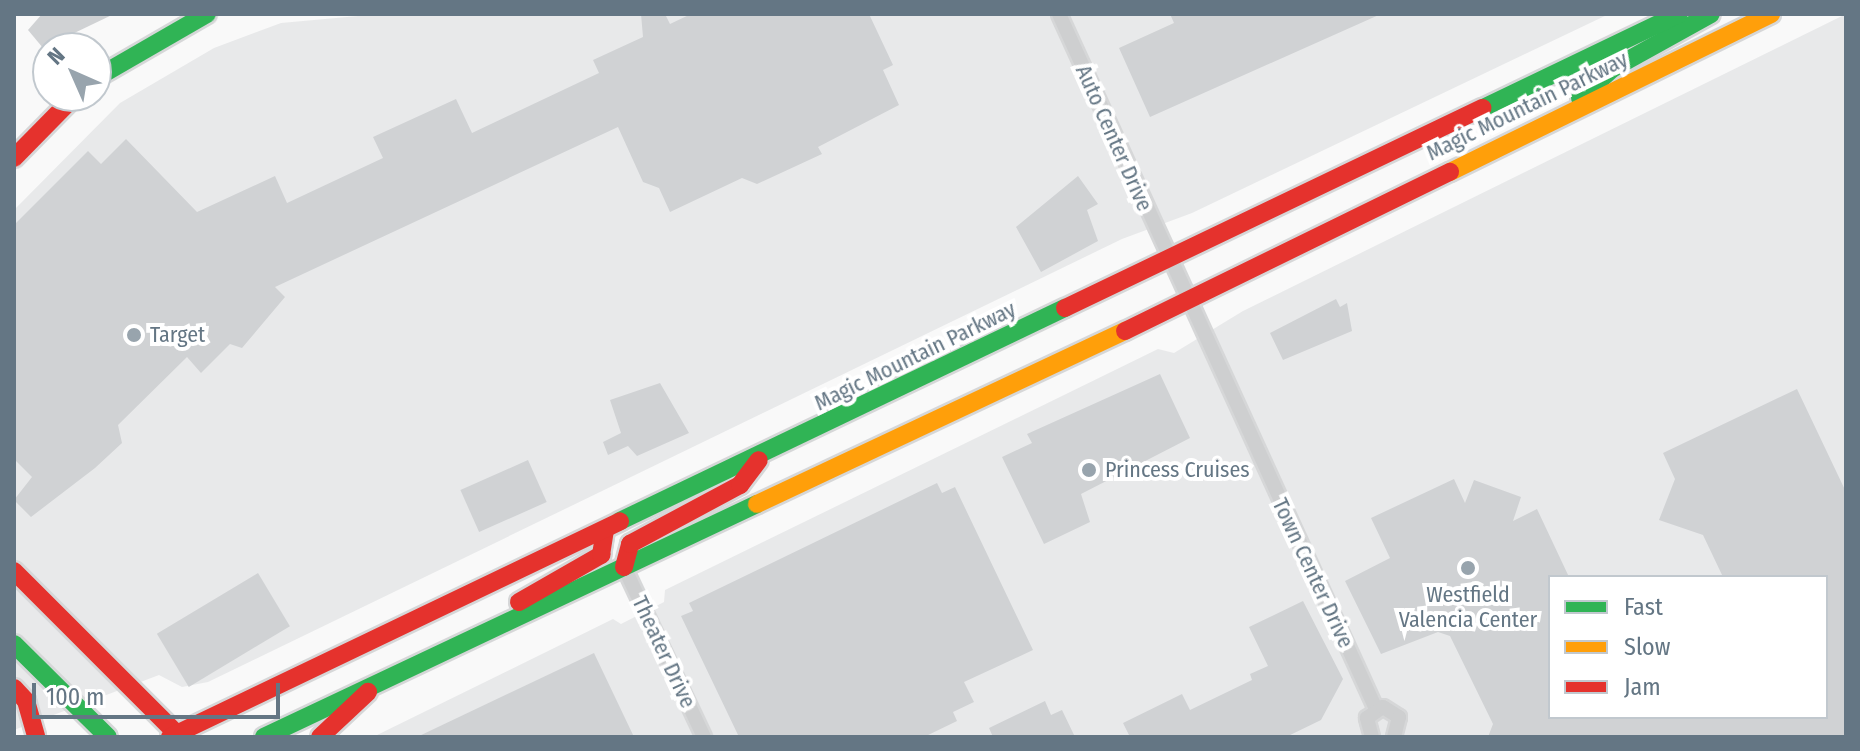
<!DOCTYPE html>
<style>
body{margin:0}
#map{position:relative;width:1860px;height:751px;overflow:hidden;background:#f9f9f9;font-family:"Fira Sans Condensed",sans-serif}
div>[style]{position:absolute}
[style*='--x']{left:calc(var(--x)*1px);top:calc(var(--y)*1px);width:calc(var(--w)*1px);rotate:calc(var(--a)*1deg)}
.built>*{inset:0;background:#e8e9ea}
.building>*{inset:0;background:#d0d2d4;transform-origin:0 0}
.roads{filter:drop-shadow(2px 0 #d6d7d8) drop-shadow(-2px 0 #d6d7d8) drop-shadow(0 2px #d6d7d8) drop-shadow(0 -2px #d6d7d8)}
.street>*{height:14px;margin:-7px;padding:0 7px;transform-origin:7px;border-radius:7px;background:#cecfd0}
.fast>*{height:18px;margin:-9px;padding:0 9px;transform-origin:9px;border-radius:9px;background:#30b455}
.slow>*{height:18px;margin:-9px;padding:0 9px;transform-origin:9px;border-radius:9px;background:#ff9f0a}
.jam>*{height:18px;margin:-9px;padding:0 9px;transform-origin:9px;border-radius:9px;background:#e5322d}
.dots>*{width:22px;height:22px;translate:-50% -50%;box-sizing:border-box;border:4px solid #fff;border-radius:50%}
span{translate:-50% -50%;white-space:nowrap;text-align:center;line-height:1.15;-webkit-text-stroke:8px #fff;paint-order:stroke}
.street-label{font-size:22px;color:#647684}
.poi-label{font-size:22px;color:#647684}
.left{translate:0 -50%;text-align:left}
.frame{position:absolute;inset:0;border:16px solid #647684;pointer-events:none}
.legend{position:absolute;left:1548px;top:575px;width:280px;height:144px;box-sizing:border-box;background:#fff;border:2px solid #c1c8ce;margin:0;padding:10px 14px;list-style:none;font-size:24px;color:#647684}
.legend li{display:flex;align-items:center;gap:16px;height:40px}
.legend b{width:40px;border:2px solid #c1c8ce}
.north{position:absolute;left:32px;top:32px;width:80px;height:80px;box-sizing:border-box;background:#fff;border:2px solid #c1c8ce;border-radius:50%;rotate:315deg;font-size:22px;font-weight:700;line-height:32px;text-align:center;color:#647684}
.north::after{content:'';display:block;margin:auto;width:28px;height:36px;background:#98a4ad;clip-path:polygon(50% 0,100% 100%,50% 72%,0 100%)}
.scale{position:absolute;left:32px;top:683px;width:248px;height:36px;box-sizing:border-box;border:4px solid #647684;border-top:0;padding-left:10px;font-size:24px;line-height:28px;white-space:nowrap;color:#647684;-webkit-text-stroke:6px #fff;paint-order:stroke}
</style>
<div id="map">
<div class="built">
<i style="clip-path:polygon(380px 14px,1609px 14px,1192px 213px,1122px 239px,208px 682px,182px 687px,159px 675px,14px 730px,14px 210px,120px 103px,214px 48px,281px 23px)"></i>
<i style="clip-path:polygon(evenodd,1846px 14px,1846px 737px,373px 737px,613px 619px,621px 624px,664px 602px,665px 590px,1158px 349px,1174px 353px,1243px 311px,1846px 14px,1550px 577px,1826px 577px,1826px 717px,1550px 717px,1550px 577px)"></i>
</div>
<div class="building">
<i style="clip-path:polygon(42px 14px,114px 14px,43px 48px,28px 30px)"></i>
<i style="clip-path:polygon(641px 14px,665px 14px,670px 24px,691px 14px,869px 14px,893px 65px,883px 70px,899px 105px,818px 147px,822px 154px,757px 184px,742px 178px,670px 212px,659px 188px,643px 182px,618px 127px,275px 287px,285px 297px,242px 348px,230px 344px,201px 373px,187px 357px,118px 425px,122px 443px,95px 468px,31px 517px,14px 500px,32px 477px,14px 459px,14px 225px,88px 151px,101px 164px,126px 139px,197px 212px,275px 176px,287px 203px,383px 158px,373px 137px,456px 99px,472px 133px,599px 73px,593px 60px,643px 37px)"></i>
<i style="clip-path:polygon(1170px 14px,1381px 14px,1150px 117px,1119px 48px,1174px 23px)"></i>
<i style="clip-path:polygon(1078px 176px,1098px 204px,1087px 210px,1098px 241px,1041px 272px,1016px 227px)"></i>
<i style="clip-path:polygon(1336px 299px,1340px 307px,1347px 303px,1352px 331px,1283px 360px,1270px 333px)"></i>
<i style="clip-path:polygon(1160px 374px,1190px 438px,1081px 494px,1090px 522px,1044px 544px,1002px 457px,1032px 443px,1027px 434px)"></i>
<i style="clip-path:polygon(660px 383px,689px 433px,637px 456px,628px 446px,608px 455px,603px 442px,621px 433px,610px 400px)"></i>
<i style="clip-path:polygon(1797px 389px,1846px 492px,1846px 737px,1488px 737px,1493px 724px,1450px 636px,1438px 632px,1381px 654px,1345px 581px,1390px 558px,1371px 518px,1454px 479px,1465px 503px,1474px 480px,1521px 497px,1513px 521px,1537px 509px,1569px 577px,1550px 577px,1550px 717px,1826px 717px,1826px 577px,1723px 577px,1703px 535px,1659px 520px,1675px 479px,1663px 453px)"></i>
<i style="left:528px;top:460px;width:46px;height:74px;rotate:66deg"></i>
<i style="clip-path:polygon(937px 483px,942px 493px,955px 487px,1033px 650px,964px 682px,974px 702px,953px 712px,957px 721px,924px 737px,739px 737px,681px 616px,693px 611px,689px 603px)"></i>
<i style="left:258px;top:573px;width:62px;height:118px;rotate:59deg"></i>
<i style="clip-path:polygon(1303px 601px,1343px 679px,1321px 720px,1286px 737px,1130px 737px,1123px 723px,1182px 694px,1190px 710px,1252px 680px,1250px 674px,1268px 666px,1249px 627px)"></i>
<i style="clip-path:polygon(594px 653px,634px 737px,417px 737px)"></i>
<i style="clip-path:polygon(1045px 701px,1051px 715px,1062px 710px,1075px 737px,993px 737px,989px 728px)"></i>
</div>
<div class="roads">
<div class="street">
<i style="--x:1059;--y:14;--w:764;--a:65.48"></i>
<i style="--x:624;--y:567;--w:188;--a:64.8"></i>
<i style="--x:1372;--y:737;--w:20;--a:-105"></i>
<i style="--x:1367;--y:718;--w:19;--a:-35"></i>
<i style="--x:1383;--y:707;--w:19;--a:32"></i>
<i style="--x:1399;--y:717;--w:21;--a:104"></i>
</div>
<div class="fast">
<i style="--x:96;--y:78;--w:128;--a:-30"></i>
<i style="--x:1580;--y:98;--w:43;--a:-42.2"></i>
<i style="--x:1612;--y:69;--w:113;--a:-29.1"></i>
<i style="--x:1483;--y:108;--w:217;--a:-25.6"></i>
<i style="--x:620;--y:521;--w:493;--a:-25.6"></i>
<i style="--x:14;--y:644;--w:132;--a:44.7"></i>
<i style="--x:264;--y:737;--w:545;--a:-25.3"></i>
</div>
<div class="slow">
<i style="--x:1450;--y:172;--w:358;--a:-26.2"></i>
<i style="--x:757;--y:504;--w:407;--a:-25.2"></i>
</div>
<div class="jam">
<i style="--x:14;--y:158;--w:87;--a:-45.5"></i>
<i style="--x:1065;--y:308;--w:463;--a:-25.6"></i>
<i style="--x:1125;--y:331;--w:362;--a:-26.1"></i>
<i style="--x:624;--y:567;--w:24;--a:-75"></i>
<i style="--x:630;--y:544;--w:125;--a:-28.2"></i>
<i style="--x:740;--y:485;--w:31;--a:-53"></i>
<i style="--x:14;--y:571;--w:235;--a:45"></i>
<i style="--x:519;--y:602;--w:95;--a:-29.8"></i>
<i style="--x:601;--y:555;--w:26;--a:-81"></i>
<i style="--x:14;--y:688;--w:18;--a:47"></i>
<i style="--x:26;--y:701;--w:37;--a:74"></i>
<i style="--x:170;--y:737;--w:499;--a:-25.6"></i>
<i style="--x:320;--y:737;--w:66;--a:-43.2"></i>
</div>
</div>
<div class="dots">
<i style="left:134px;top:335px;background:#98a4ad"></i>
<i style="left:1089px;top:470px;background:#98a4ad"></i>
<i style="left:1468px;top:568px;background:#98a4ad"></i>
</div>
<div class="street-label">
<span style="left:1527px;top:106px;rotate:-26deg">Magic Mountain Parkway</span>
<span style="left:1114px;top:138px;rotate:66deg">Auto Center Drive</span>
<span style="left:915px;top:356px;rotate:-26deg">Magic Mountain Parkway</span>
<span style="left:1313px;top:573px;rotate:65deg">Town Center Drive</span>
<span style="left:664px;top:652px;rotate:65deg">Theater Drive</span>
</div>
<div class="poi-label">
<span class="left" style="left:150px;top:335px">Target</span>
<span class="left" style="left:1105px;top:470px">Princess Cruises</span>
<span style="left:1468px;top:607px">Westfield<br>Valencia Center</span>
</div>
<div class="frame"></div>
<ul class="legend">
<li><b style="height:10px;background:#30b455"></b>Fast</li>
<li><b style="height:10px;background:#ff9f0a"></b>Slow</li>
<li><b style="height:10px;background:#e5322d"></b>Jam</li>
</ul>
<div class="north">N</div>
<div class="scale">100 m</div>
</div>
